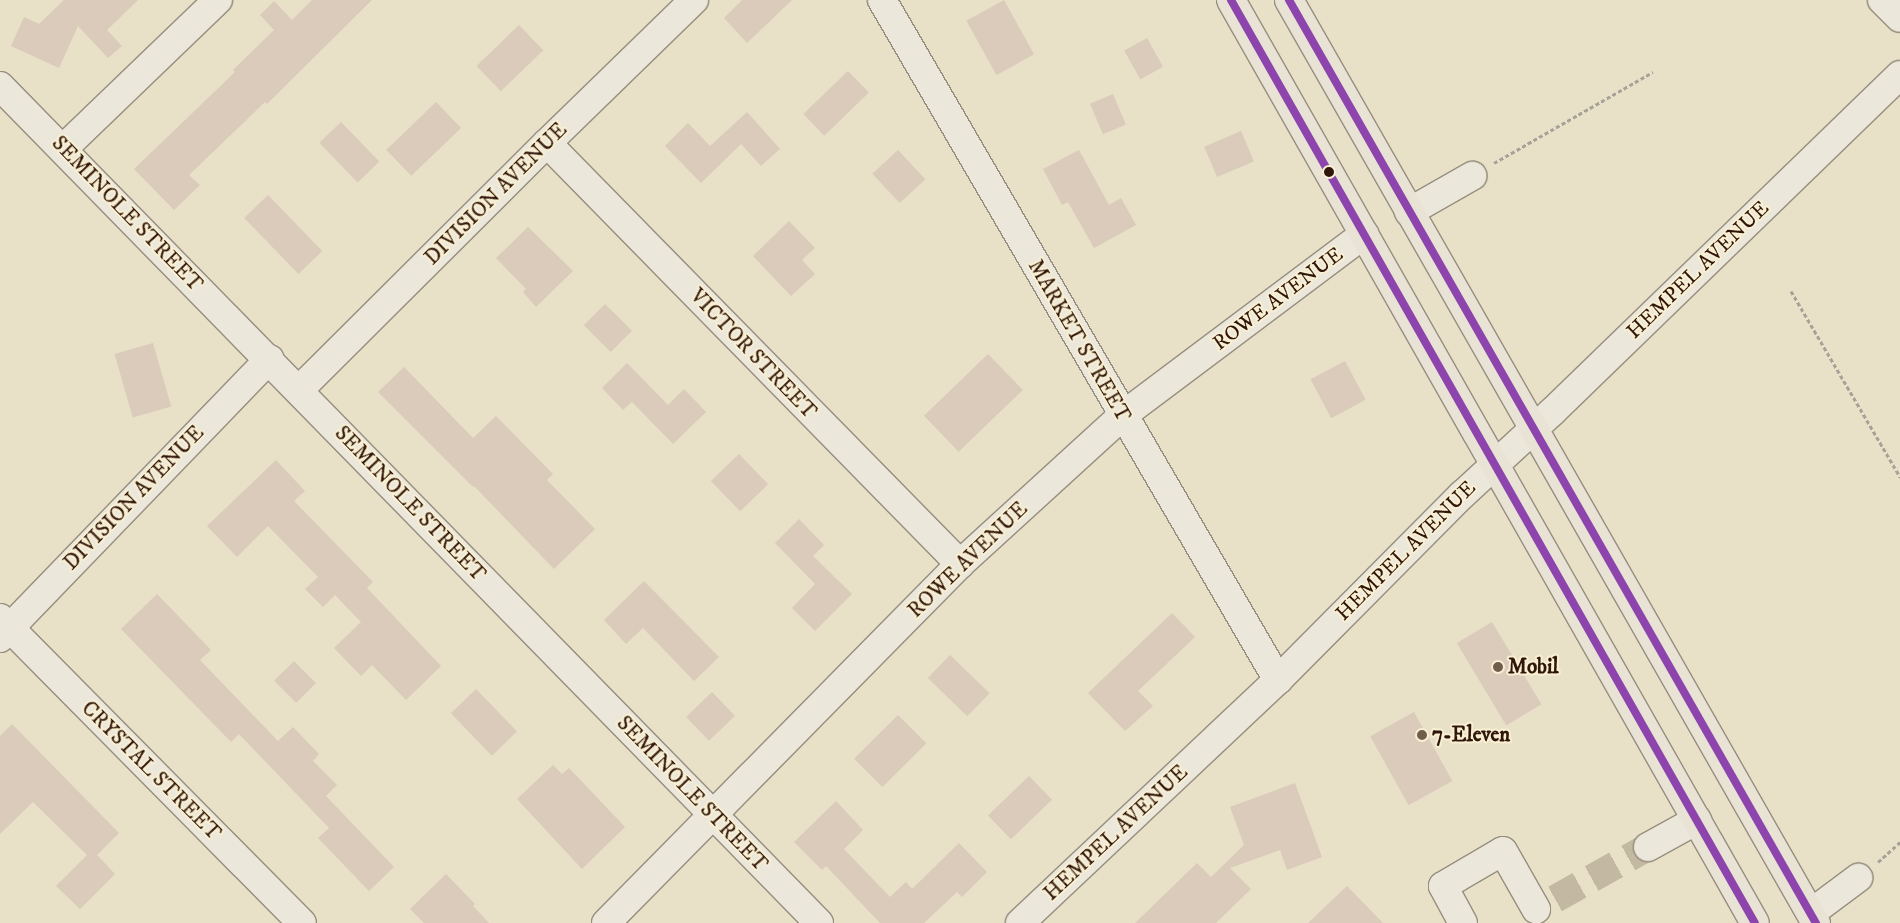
<!DOCTYPE html>
<style>
body{margin:0}
#map{position:relative;width:1900px;height:923px;overflow:hidden;background:#e8e0c7;font-family:"IM FELL DW Pica",serif}
div>[style]{position:absolute}
[style*='--x']{left:calc(var(--x)*1px);top:calc(var(--y)*1px);width:calc(var(--w)*1px);rotate:calc(var(--a)*1deg)}
.building>*{inset:0;background:#dacbbb;transform-origin:0 0}
.minor-tunnel>*{height:28px;margin-top:-14px;transform-origin:0;background:repeating-linear-gradient(90deg,#c3b8a1 0 28px,transparent 0 42px)}
.path>*{height:3px;margin-top:-1.5px;transform-origin:0;background:repeating-linear-gradient(90deg,#a7a197 0 4px,transparent 0 6.5px)}
.roads{filter:drop-shadow(1px 0 #978e7f) drop-shadow(-1px 0 #978e7f) drop-shadow(0 1px #978e7f) drop-shadow(0 -1px #978e7f)}
.minor>*{height:28px;margin:-14px;padding:0 14px;transform-origin:14px;border-radius:14px;background:#ebe8db}
.major>*{height:28px;margin:-14px;padding:0 14px;transform-origin:14px;border-radius:14px;background:#e8e3d5}
.bus-1>*{height:8px;margin:-4px;padding:0 4px;transform-origin:4px;border-radius:4px;background:#8e44ad}
.dots>*{width:14px;height:14px;translate:-50% -50%;box-sizing:border-box;border:2px solid #f9efd2;border-radius:50%}
span{translate:-50% -50%;white-space:nowrap;text-align:center;line-height:1.15;-webkit-text-stroke:4px #f9efd2;paint-order:stroke}
.street-label{font-size:21px;color:#30160a}
.poi-label{font-size:21px;color:#30160a;font-weight:700}
.left{translate:0 -50%;text-align:left}
</style>
<div id="map">
<div class="building">
<i style="clip-path:polygon(64px 0,138px 0,107px 30px,122px 46px,108px 58px,78px 26px,59px 68px,11px 46px,24px 17px,39px 24px)"></i>
<i style="clip-path:polygon(312px 0,372px 0,267px 104px,265px 102px,189px 175px,200px 185px,174px 210px,134px 169px,235px 72px,233px 70px,274px 30px,260px 15px,274px 1px,292px 20px)"></i>
<i style="clip-path:polygon(742px 0,792px 0,747px 43px,724px 18px)"></i>
<i style="left:1004px;top:0;width:62px;height:43px;rotate:61deg"></i>
<i style="left:519px;top:25px;width:35px;height:59px;rotate:46deg"></i>
<i style="left:1147px;top:38px;width:33px;height:26px;rotate:61deg"></i>
<i style="left:848px;top:71px;width:30px;height:62px;rotate:46deg"></i>
<i style="left:1113px;top:94px;width:33px;height:25px;rotate:67deg"></i>
<i style="left:436px;top:102px;width:36px;height:69px;rotate:46deg"></i>
<i style="clip-path:polygon(747px 112px,780px 149px,761px 166px,741px 144px,701px 183px,665px 146px,688px 123px,710px 146px)"></i>
<i style="left:341px;top:122px;width:55px;height:30px;rotate:46deg"></i>
<i style="left:1241px;top:131px;width:33px;height:40px;rotate:67deg"></i>
<i style="left:898px;top:150px;width:40px;height:35px;rotate:47deg"></i>
<i style="clip-path:polygon(1079px 150px,1109px 205px,1121px 198px,1136px 225px,1094px 248px,1068px 202px,1062px 205px,1043px 169px)"></i>
<i style="left:268px;top:195px;width:78px;height:33px;rotate:46deg"></i>
<i style="clip-path:polygon(789px 221px,815px 248px,802px 260px,815px 274px,791px 296px,753px 256px)"></i>
<i style="clip-path:polygon(528px 227px,573px 271px,536px 307px,523px 292px,526px 289px,496px 258px)"></i>
<i style="left:605px;top:304px;width:38px;height:30px;rotate:45deg"></i>
<i style="left:153px;top:343px;width:66px;height:40px;rotate:74deg"></i>
<i style="left:988px;top:354px;width:50px;height:89px;rotate:46deg"></i>
<i style="left:1345px;top:361px;width:44px;height:39px;rotate:62deg"></i>
<i style="clip-path:polygon(627px 363px,668px 405px,684px 389px,706px 412px,673px 444px,632px 402px,623px 410px,602px 388px)"></i>
<i style="clip-path:polygon(404px 367px,473px 438px,496px 416px,553px 474px,547px 480px,595px 529px,554px 569px,474px 486px,473px 487px,378px 392px)"></i>
<i style="left:739px;top:454px;width:42px;height:39px;rotate:46deg"></i>
<i style="clip-path:polygon(276px 460px,305px 491px,294px 501px,373px 582px,367px 588px,441px 666px,406px 700px,372px 665px,361px 676px,334px 648px,361px 622px,335px 595px,323px 607px,305px 589px,318px 577px,268px 526px,237px 557px,207px 526px)"></i>
<i style="clip-path:polygon(799px 519px,824px 545px,813px 556px,852px 594px,815px 631px,792px 608px,815px 584px,775px 543px)"></i>
<i style="clip-path:polygon(644px 581px,719px 657px,694px 681px,643px 628px,626px 644px,604px 620px)"></i>
<i style="clip-path:polygon(157px 594px,211px 650px,200px 660px,278px 741px,293px 727px,319px 754px,313px 761px,337px 785px,326px 796px,394px 867px,369px 891px,318px 838px,329px 828px,239px 734px,231px 742px,121px 629px)"></i>
<i style="clip-path:polygon(1172px 613px,1195px 637px,1138px 691px,1153px 706px,1125px 731px,1088px 693px)"></i>
<i style="left:1492px;top:622px;width:96px;height:41px;rotate:59deg"></i>
<i style="left:950px;top:655px;width:55px;height:32px;rotate:44deg"></i>
<i style="left:294px;top:661px;width:31px;height:28px;rotate:45deg"></i>
<i style="left:476px;top:689px;width:59px;height:35px;rotate:46deg"></i>
<i style="left:712px;top:692px;width:33px;height:36px;rotate:46deg"></i>
<i style="left:1414px;top:712px;width:79px;height:50px;rotate:61deg"></i>
<i style="left:898px;top:715px;width:40px;height:62px;rotate:45deg"></i>
<i style="clip-path:polygon(12px 724px,119px 833px,97px 855px,115px 874px,80px 909px,56px 886px,87px 855px,33px 802px,0 834px,0 736px)"></i>
<i style="clip-path:polygon(553px 765px,562px 774px,569px 768px,625px 827px,582px 869px,517px 799px)"></i>
<i style="left:1029px;top:776px;width:33px;height:57px;rotate:46deg"></i>
<i style="clip-path:polygon(1295px 783px,1322px 857px,1287px 870px,1280px 850px,1230px 868px,1251px 889px,1216px 923px,1135px 923px,1197px 863px,1211px 877px,1244px 845px,1230px 807px)"></i>
<i style="clip-path:polygon(836px 801px,863px 830px,844px 849px,890px 897px,906px 882px,912px 889px,959px 843px,987px 872px,962px 897px,957px 892px,924px 923px,880px 923px,826px 866px,822px 870px,794px 842px)"></i>
<i style="clip-path:polygon(446px 874px,475px 904px,473px 906px,489px 923px,424px 923px,410px 909px)"></i>
<i style="clip-path:polygon(1347px 886px,1383px 923px,1308px 923px)"></i>
</div>
<div class="minor-tunnel">
<i style="--x:1555;--y:899;--w:107;--a:-29.2"></i>
</div>
<div class="path">
<i style="--x:1494;--y:163;--w:183;--a:-29.8"></i>
<i style="--x:1791;--y:291;--w:216;--a:59.6"></i>
<i style="--x:1878;--y:862;--w:30;--a:-42"></i>
</div>
<div class="roads">
<div class="minor">
<i style="--x:882;--y:0;--w:787;--a:59.79"></i>
<i style="--x:1882;--y:0;--w:25;--a:45"></i>
<i style="--x:0;--y:86;--w:1171;--a:45.62"></i>
<i style="--x:547;--y:143;--w:590;--a:45.55"></i>
<i style="--x:63;--y:149;--w:215;--a:-43.9"></i>
<i style="--x:1409;--y:212;--w:73;--a:-29.7"></i>
<i style="--x:299;--y:390;--w:350;--a:-44.9"></i>
<i style="--x:547;--y:143;--w:205;--a:-44.2"></i>
<i style="--x:0;--y:618;--w:429;--a:45.3"></i>
<i style="--x:0;--y:638;--w:388;--a:-46"></i>
<i style="--x:1648;--y:847;--w:56;--a:-28.9"></i>
<i style="--x:1811;--y:913;--w:59;--a:-36.7"></i>
<i style="--x:606;--y:923;--w:504;--a:-45.4"></i>
<i style="--x:960;--y:564;--w:219;--a:-42.4"></i>
<i style="--x:1122;--y:416;--w:303;--a:-36.9"></i>
<i style="--x:1020;--y:923;--w:354;--a:-43.3"></i>
<i style="--x:1278;--y:680;--w:261;--a:-45.2"></i>
<i style="--x:1462;--y:495;--w:122;--a:-42.7"></i>
<i style="--x:1552;--y:412;--w:484;--a:-44.1"></i>
<i style="--x:1463;--y:923;--w:42;--a:-118.4"></i>
<i style="--x:1443;--y:886;--w:69;--a:-30.3"></i>
<i style="--x:1503;--y:851;--w:67;--a:60.4"></i>
</div>
<div class="major">
<i style="--x:1231;--y:0;--w:1061;--a:60.42"></i>
<i style="--x:1289;--y:0;--w:1063;--a:60.28"></i>
</div>
</div>
<div class="bus-1">
<i style="--x:1231;--y:0;--w:1061;--a:60.42"></i>
<i style="--x:1289;--y:0;--w:1063;--a:60.28"></i>
</div>
<div class="dots">
<i style="left:1329px;top:172px;background:#30160a"></i>
<i style="left:1498px;top:667px;background:#705d4c"></i>
<i style="left:1422px;top:735px;background:#705d4c"></i>
</div>
<div class="street-label">
<span style="left:496px;top:194px;rotate:-45deg">DIVISION AVENUE</span>
<span style="left:127px;top:214px;rotate:46deg">SEMINOLE STREET</span>
<span style="left:1698px;top:270px;rotate:-44deg">HEMPEL AVENUE</span>
<span style="left:1278px;top:299px;rotate:-37deg">ROWE AVENUE</span>
<span style="left:1079px;top:341px;rotate:60deg">MARKET STREET</span>
<span style="left:753px;top:354px;rotate:46deg">VICTOR STREET</span>
<span style="left:134px;top:498px;rotate:-46deg">DIVISION AVENUE</span>
<span style="left:410px;top:504px;rotate:46deg">SEMINOLE STREET</span>
<span style="left:1406px;top:551px;rotate:-45deg">HEMPEL AVENUE</span>
<span style="left:968px;top:560px;rotate:-44deg">ROWE AVENUE</span>
<span style="left:151px;top:771px;rotate:45deg">CRYSTAL STREET</span>
<span style="left:692px;top:794px;rotate:46deg">SEMINOLE STREET</span>
<span style="left:1116px;top:833px;rotate:-43deg">HEMPEL AVENUE</span>
</div>
<div class="poi-label">
<span class="left" style="left:1508px;top:667px">Mobil</span>
<span class="left" style="left:1432px;top:735px">7-Eleven</span>
</div>
</div>
